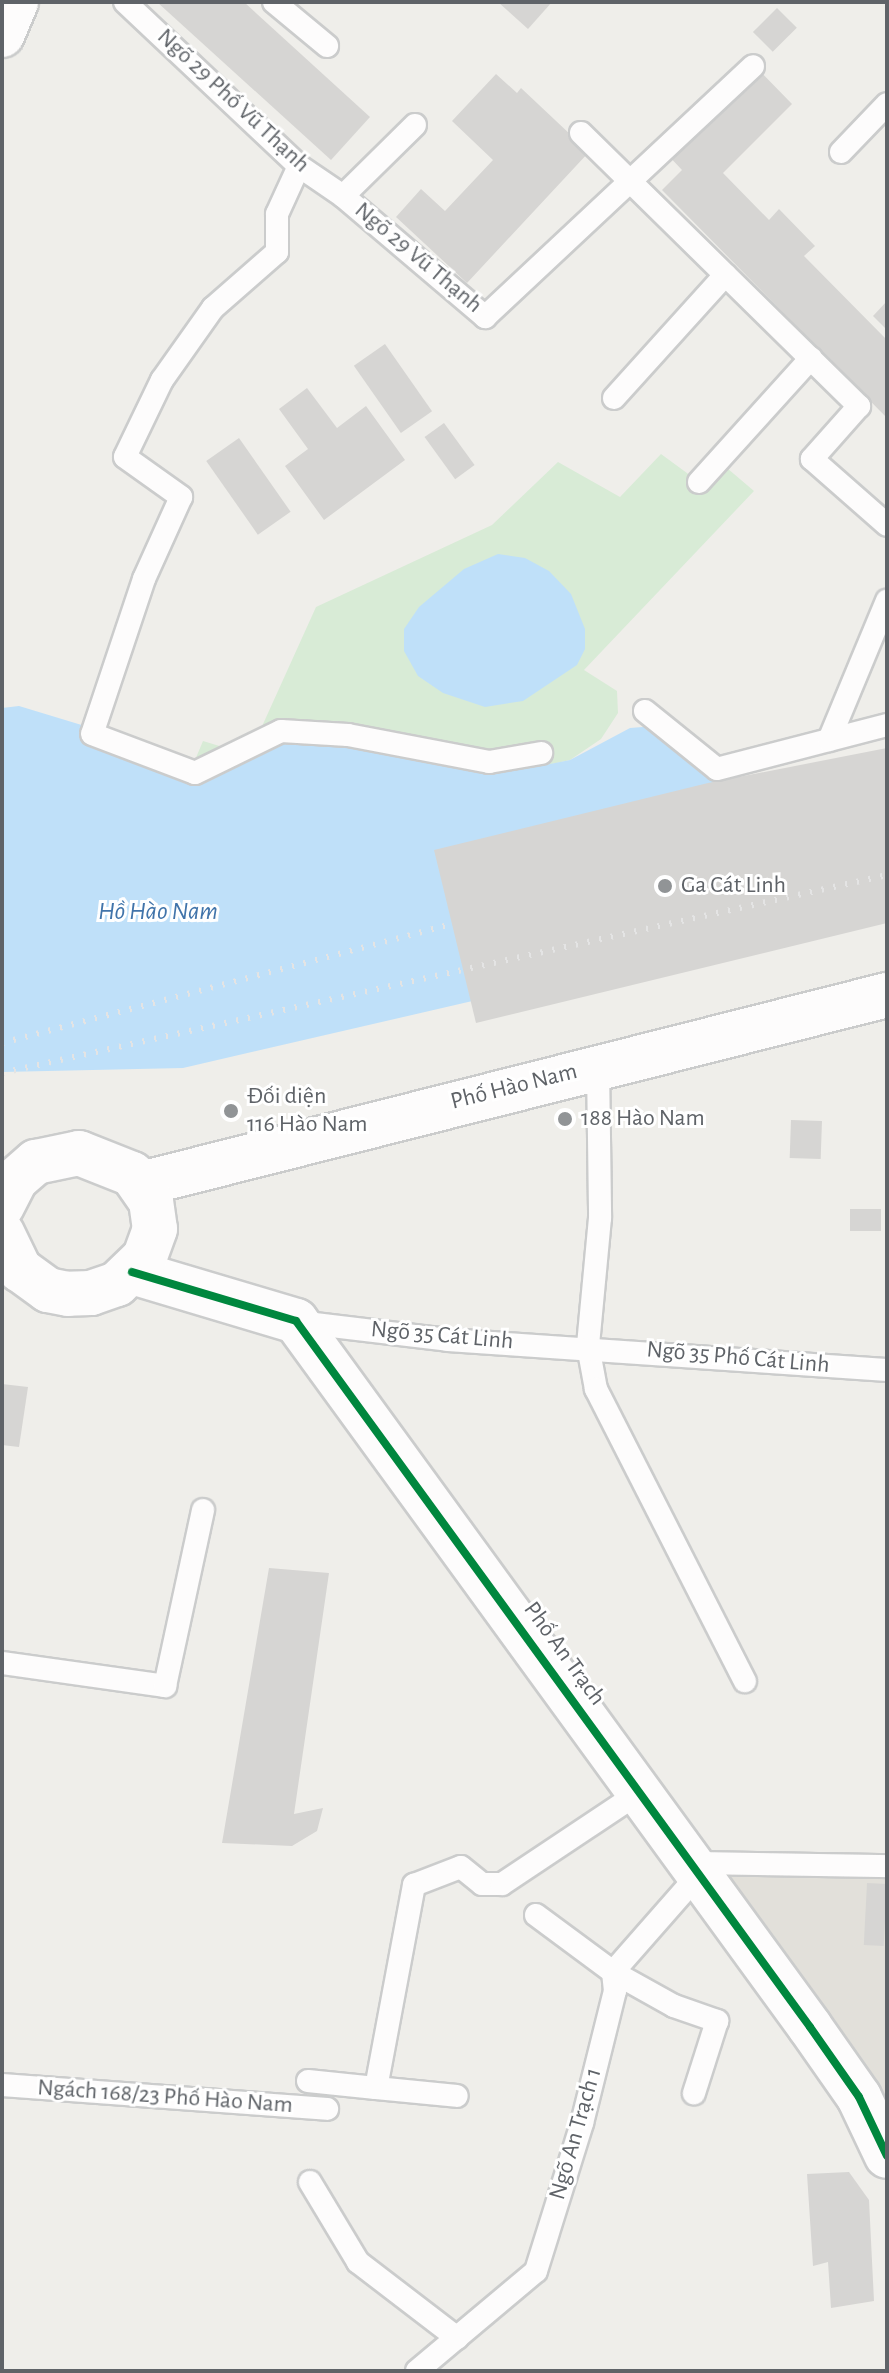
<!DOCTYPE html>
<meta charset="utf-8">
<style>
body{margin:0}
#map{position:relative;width:889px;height:2373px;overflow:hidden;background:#efeeea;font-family:"Alegreya Sans",sans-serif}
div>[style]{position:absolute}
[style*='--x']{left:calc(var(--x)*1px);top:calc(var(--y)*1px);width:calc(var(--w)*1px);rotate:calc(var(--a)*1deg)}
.education>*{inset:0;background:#e2e0da}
.green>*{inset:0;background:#d8ebd6}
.water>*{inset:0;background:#bfe0f9}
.building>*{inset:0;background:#d6d5d3;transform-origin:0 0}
.roads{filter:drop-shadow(2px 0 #cbcccc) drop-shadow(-2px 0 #cbcccc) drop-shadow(0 2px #cbcccc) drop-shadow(0 -2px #cbcccc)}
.service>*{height:22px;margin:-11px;padding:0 11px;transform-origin:11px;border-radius:11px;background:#fdfcfc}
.tertiary>*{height:44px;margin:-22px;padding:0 22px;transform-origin:22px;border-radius:22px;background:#fdfcfc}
.secondary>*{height:44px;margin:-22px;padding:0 22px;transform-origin:22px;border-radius:22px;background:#fdfcfc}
.rail>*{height:6px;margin-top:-3px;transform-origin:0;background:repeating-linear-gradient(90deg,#e4e4e4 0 2px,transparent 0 12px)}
.cycleway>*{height:8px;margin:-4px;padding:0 4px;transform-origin:4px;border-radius:4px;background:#00873e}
.dots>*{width:22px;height:22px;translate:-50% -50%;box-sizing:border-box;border:4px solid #fff;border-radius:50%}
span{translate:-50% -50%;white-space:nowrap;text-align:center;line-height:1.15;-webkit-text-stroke:6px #fff;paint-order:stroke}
.street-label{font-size:24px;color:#5f6368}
.poi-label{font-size:24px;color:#5f6368}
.left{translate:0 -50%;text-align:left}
.water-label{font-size:26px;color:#4174aa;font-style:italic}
.frame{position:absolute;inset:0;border:4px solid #5f6368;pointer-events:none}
</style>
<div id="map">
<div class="education">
<i style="clip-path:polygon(715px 1873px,887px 1875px,887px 2126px)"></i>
</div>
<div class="green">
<i style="clip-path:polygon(661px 454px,691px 476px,714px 457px,754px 491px,584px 670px,617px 691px,618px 713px,601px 739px,570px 760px,530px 769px,306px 732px,240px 764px,220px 767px,195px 760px,203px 741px,249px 755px,316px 607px,492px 525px,558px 462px,620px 497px)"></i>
</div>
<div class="water">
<i style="clip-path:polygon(498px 554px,525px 558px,549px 571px,571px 594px,585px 629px,585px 649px,577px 665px,523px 701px,485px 707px,443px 693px,418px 676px,404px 651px,404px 629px,419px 607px,464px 569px)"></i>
<i style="clip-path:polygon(19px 706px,220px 767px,240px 764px,306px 732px,530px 768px,570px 760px,630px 728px,655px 726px,744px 779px,507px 993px,183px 1068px,2px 1072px,2px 708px)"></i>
</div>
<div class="building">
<i style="clip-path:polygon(157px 2px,244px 2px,370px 117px,331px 160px)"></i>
<i style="clip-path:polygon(498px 2px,552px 2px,528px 29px)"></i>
<i style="left:777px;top:8px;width:28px;height:34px;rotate:45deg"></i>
<i style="clip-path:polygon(754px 65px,792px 104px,723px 173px,769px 220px,779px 209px,815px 246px,804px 256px,887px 340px,887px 418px,662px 190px,682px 170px,666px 153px)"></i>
<i style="clip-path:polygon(496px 74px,517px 93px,521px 88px,589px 152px,467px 283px,396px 217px,421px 189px,445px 211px,493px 160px,452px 121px)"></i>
<i style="clip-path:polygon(887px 301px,887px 330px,873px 316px)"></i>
<i style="left:385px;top:344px;width:82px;height:38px;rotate:55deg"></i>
<i style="clip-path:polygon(307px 388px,337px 428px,366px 406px,405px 460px,324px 520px,285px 466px,308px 449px,279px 409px)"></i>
<i style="left:444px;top:423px;width:52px;height:24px;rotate:54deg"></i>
<i style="left:239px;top:438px;width:90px;height:40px;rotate:55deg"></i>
<i style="clip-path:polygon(887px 748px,887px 923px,476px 1023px,434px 850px,708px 783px)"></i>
<i style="left:791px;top:1120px;width:31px;height:38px;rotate:2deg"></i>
<i style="left:850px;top:1209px;width:31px;height:22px"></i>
<i style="clip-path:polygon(2px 1384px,28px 1387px,19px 1447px,2px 1445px)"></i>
<i style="clip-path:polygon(269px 1568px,329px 1573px,294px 1814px,323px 1808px,317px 1831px,292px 1846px,222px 1843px)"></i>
<i style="left:867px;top:1883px;width:20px;height:62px;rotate:3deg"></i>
<i style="clip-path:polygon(849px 2172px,869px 2200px,874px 2301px,831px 2308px,828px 2262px,813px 2266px,807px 2174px)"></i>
</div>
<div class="roads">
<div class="service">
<i style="--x:125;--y:2;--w:239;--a:43.3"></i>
<i style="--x:299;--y:166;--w:53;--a:34.3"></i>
<i style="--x:343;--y:196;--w:187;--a:40.4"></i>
<i style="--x:485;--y:317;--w:367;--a:-43.1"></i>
<i style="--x:274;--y:2;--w:69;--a:39.7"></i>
<i style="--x:581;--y:133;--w:390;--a:44.5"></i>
<i style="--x:859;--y:406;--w:71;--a:131.6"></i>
<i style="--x:812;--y:459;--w:100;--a:41.3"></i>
<i style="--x:841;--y:152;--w:66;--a:-46.2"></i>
<i style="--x:299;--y:166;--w:53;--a:114.6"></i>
<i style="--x:277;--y:214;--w:38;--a:90"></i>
<i style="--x:277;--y:252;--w:85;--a:138.8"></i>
<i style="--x:213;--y:308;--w:88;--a:125.3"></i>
<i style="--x:162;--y:380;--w:85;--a:115.7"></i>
<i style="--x:125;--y:457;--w:69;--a:35.5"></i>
<i style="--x:181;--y:497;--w:90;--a:114.3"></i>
<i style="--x:144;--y:579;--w:163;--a:108.5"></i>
<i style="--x:92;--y:734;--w:110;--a:20.7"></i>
<i style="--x:195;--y:773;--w:96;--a:-26"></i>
<i style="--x:281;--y:731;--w:67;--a:3.4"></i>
<i style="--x:348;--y:735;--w:144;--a:10.8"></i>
<i style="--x:489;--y:762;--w:53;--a:-9.8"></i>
<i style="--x:343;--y:196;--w:101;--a:-44.6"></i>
<i style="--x:614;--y:398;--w:166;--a:-47.9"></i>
<i style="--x:699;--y:482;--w:167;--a:-47.9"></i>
<i style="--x:645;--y:711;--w:92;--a:38.9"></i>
<i style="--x:717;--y:769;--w:176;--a:-14.5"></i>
<i style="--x:829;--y:740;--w:151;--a:-67.4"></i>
<i style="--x:598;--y:1066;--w:152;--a:89.2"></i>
<i style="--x:600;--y:1218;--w:129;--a:95.4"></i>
<i style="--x:588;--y:1346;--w:44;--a:79.5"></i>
<i style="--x:596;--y:1389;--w:328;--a:63"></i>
<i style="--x:298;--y:1322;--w:151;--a:6.8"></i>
<i style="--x:448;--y:1340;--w:440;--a:3.9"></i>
<i style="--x:2;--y:1663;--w:165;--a:8"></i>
<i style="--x:165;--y:1686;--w:180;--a:-77.8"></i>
<i style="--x:692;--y:1863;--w:195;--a:0.9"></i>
<i style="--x:536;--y:1915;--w:96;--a:36.5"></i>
<i style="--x:613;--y:1972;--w:70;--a:29.1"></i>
<i style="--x:674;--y:2006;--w:46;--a:19.2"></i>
<i style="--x:717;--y:2021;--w:76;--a:107.7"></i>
<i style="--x:308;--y:2081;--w:68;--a:5.9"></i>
<i style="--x:376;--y:2088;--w:207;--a:-79.4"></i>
<i style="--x:414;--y:1885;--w:50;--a:-21"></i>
<i style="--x:461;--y:1867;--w:27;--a:39"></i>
<i style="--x:482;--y:1884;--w:20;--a:0"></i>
<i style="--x:502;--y:1884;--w:166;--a:-33.7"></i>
<i style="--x:2;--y:2085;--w:326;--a:4.2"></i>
<i style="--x:376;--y:2088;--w:81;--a:5.6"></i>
<i style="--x:310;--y:2182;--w:93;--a:59"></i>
<i style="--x:358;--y:2262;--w:125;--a:37.5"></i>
<i style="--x:417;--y:2371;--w:155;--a:-40"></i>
<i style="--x:536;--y:2271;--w:155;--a:-72.7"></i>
<i style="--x:582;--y:2123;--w:136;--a:-76"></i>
<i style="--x:615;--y:1991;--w:19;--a:-96"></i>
<i style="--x:613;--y:1972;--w:130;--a:-48.7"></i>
</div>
<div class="tertiary">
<i style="--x:2;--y:35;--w:36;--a:-67"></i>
<i style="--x:132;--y:1272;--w:171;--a:16.6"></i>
<i style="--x:296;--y:1321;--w:873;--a:53.94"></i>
<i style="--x:810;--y:2027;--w:85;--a:55"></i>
<i style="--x:859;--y:2097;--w:65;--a:64.6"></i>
</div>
<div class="secondary">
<i style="--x:141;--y:1184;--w:770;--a:-14.22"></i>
<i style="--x:2;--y:1206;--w:29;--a:-63"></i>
<i style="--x:15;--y:1180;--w:28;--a:-41"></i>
<i style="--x:36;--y:1162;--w:44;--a:-11.8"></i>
<i style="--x:79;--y:1153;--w:57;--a:21.6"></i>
<i style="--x:132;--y:1174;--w:33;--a:55"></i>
<i style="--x:151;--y:1201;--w:28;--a:82"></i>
<i style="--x:155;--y:1229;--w:30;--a:110"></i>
<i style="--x:145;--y:1257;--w:39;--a:136"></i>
<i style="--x:117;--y:1284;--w:28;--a:161"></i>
<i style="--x:91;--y:1293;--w:23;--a:178"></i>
<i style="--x:68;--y:1294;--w:20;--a:-169"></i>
<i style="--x:48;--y:1290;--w:34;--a:-144"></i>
<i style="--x:20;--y:1270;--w:41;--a:-115.9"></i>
</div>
</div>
<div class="rail">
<i style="--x:2;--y:1043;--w:465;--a:-14.8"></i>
<i style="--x:2;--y:1073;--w:907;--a:-12.61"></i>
</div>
<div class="cycleway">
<i style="--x:132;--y:1272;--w:171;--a:16.6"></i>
<i style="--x:296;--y:1321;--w:873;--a:53.94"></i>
<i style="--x:810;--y:2027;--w:85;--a:55"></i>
<i style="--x:859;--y:2097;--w:65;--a:64.6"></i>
</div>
<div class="dots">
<i style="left:665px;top:886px;background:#919496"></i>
<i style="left:231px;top:1111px;background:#919496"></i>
<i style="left:565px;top:1119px;background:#919496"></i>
</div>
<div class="street-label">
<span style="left:233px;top:101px;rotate:43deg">Ngõ 29 Phố Vũ Thạnh</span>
<span style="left:418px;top:258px;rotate:40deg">Ngõ 29 Vũ Thạnh</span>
<span style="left:514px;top:1087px;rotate:-14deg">Phố Hào Nam</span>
<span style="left:442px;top:1336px;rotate:5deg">Ngõ 35 Cát Linh</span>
<span style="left:738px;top:1358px;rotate:5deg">Ngõ 35 Phố Cát Linh</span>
<span style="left:564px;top:1654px;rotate:54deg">Phố An Trạch</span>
<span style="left:165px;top:2097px;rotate:4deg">Ngách 168/23 Phố Hào Nam</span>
<span style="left:576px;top:2134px;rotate:-74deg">Ngõ An Trạch 1</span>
</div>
<div class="poi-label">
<span class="left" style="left:681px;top:886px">Ga Cát Linh</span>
<span class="left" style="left:247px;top:1111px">Đối diện<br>116 Hào Nam</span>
<span class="left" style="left:581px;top:1119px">188 Hào Nam</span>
</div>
<div class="water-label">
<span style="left:158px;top:912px">Hồ Hào Nam</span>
</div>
<div class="frame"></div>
</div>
